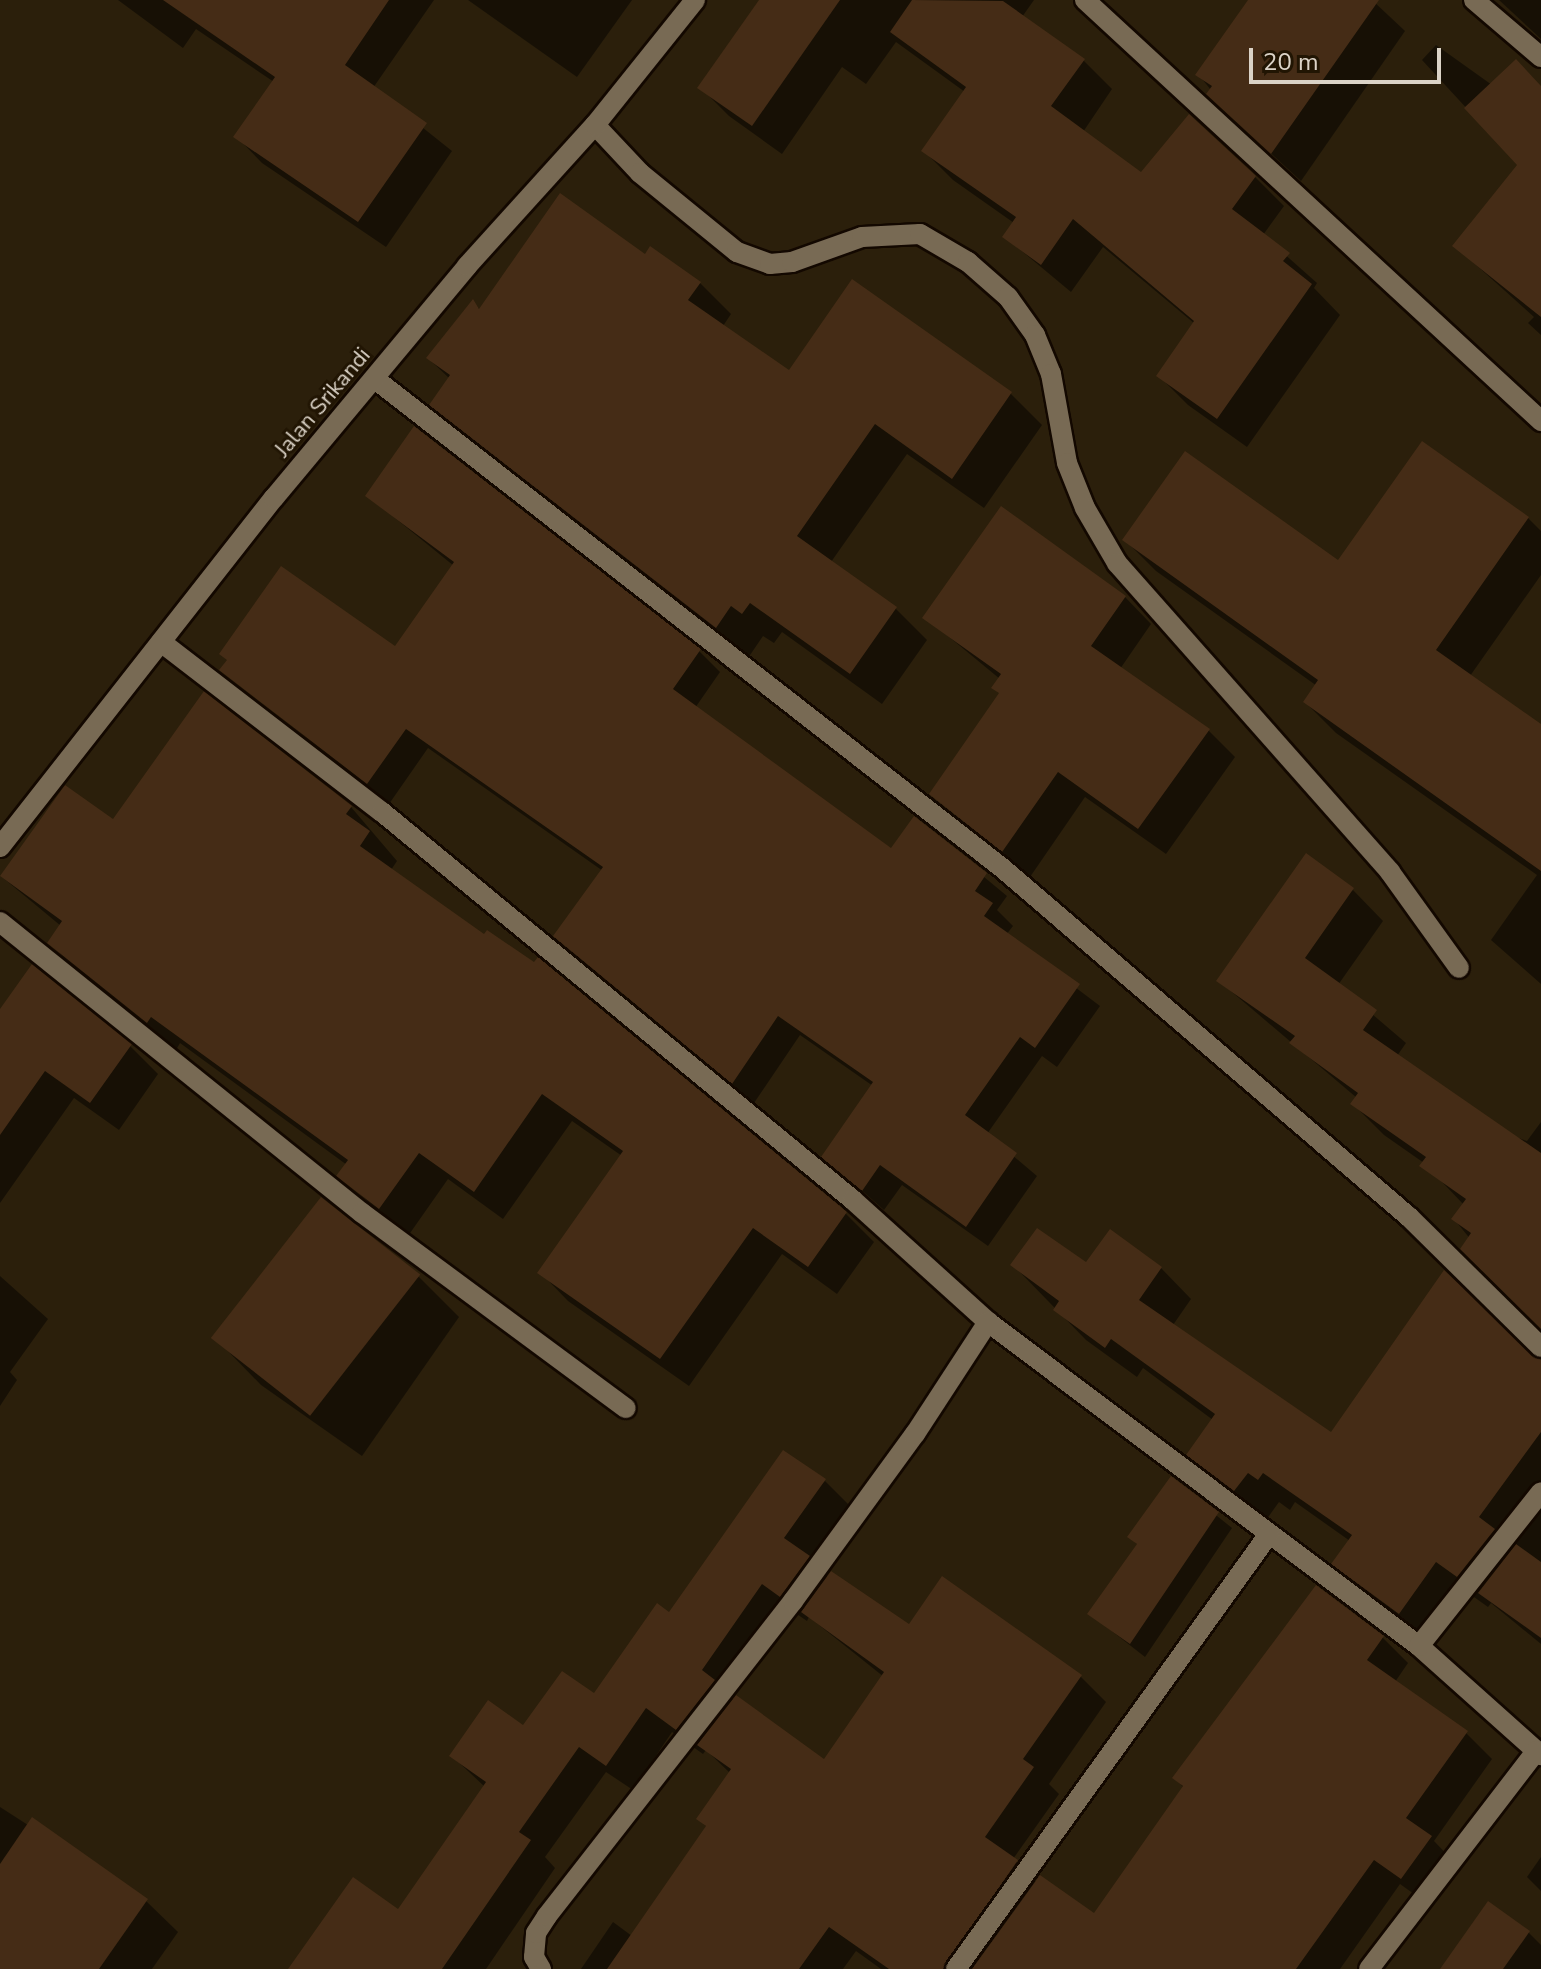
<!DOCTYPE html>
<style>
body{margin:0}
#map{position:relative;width:1541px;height:1969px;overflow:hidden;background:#2b1f0b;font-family:"Nunito Sans",sans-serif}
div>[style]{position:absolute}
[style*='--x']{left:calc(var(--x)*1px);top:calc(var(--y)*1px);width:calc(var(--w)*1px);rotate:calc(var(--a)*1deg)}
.shadow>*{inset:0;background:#0007}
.building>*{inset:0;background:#452c16;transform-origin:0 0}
.roads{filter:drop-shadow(2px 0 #130800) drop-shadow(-2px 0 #130800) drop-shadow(0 2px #130800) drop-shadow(0 -2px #130800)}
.minor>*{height:20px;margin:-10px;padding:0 10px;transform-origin:10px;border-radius:10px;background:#786a54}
.tertiary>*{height:20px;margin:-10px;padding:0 10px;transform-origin:10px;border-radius:10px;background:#786a54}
span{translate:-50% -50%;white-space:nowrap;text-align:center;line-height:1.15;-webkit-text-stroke:6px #211503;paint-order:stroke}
.street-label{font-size:22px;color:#dbd3c7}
.scale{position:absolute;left:1249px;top:48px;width:192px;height:36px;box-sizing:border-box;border:4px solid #dbd3c7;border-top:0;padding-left:10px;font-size:24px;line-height:28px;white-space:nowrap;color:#dbd3c7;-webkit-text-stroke:6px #211503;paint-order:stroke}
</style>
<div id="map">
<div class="shadow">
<i style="clip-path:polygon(118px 0,434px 0,373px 88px,452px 151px,386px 247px,262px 163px,236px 136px,274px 82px,196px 29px,183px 48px)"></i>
<i style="clip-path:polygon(468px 0,632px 0,577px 77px)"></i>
<i style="clip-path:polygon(761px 0,1034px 0,1022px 17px,1083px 60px,1112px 89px,1083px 132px,1142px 175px,1255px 177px,1284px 206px,1263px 235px,1317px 283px,1314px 288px,1340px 315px,1247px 447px,1188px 405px,1159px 376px,1195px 324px,1103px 247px,1071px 292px,1005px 237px,1014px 223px,953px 180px,924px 151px,965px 92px,896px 42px,866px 84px,842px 67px,782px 154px,729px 116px,700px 87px)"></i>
<i style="clip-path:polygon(1250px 0,1372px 0,1405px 31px,1301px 181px,1237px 122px,1198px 74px)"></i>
<i style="clip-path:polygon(1499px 0,1541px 0,1541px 39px)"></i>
<i style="clip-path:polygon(1436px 45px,1541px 120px,1541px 335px,1528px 323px,1534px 317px,1455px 246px,1519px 165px,1422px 60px)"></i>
<i style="clip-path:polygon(645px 257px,700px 283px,731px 314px,723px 326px,789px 373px,853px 282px,1011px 394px,1042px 425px,984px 508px,907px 454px,831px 562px,896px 609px,927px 640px,882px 704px,782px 632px,774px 643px,763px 636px,748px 658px,463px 436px,432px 405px,450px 379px,428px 358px,473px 302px,480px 310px)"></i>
<i style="clip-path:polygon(368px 496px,699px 651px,720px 672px,695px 708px,892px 851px,914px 819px,1007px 896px,997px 910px,1013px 926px,1006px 935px,1100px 1006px,1057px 1067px,1042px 1056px,987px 1134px,1037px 1176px,988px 1246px,902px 1185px,884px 1210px,823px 1156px,873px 1086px,800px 1035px,754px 1103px,577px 957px,556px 936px,603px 871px,428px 748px,389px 804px,222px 670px,396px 648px,454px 566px)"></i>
<i style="clip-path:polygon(1528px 518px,1541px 531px,1541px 575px,1470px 676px,1541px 727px,1541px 984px,1491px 940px,1537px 875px,1336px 733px,1305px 702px,1317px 686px,1156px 571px,1125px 540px,1339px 563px)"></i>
<i style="clip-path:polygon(1125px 597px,1151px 624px,1120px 669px,1208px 730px,1235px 757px,1166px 854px,1085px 797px,1030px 877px,931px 794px,1001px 694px,1000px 679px,925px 617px)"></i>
<i style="clip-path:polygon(351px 807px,397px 861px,391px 870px,846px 1214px,874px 1242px,837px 1294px,782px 1254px,689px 1386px,568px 1301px,540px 1272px,622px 1156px,572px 1121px,503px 1219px,448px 1179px,408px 1236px,339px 1176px,347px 1165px,180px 1043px,176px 1050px,78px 971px,49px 943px,61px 926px,2px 877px,113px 822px)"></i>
<i style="clip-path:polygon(1353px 890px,1383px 921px,1338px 985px,1406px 1043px,1397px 1056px,1511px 1135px,1527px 1141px,1541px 1122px,1541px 1326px,1454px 1219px,1464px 1205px,1424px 1163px,1384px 1135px,1353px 1104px,1357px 1098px,1219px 981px)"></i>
<i style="clip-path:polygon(0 1012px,130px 1046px,158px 1074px,119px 1130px,74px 1098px,0 1203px)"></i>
<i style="clip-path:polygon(1013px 1265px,1161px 1268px,1191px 1299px,1173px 1325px,1332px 1434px,1541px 1360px,1541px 1644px,1491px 1603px,1488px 1607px,1467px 1592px,1430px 1644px,1334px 1564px,1350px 1541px,1295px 1502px,1290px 1510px,1279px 1502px,1266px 1520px,1219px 1485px,1189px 1454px,1213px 1420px,1143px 1368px,1137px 1377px,1086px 1340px)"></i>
<i style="clip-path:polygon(0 1276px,48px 1319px,10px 1372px,17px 1380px,0 1406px)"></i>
<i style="clip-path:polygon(419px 1277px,459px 1317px,362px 1456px,261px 1385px,221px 1344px)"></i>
<i style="clip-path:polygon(1171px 1479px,1232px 1528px,1145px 1657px,1090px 1614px,1138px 1545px,1130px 1537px)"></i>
<i style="clip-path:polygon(evenodd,825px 1481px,851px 1507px,812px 1561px,829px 1578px,909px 1626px,1080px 1676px,1106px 1702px,1049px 1784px,1059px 1794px,1013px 1859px,1037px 1882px,1094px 1916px,1184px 1788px,1175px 1778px,1382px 1637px,1408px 1663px,1395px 1682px,1466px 1733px,1492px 1759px,1434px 1841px,1456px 1864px,1428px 1904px,1400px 1884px,1340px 1969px,881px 1969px,856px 1951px,843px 1969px,581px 1969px,613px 1922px,632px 1936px,707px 1827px,698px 1819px,730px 1773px,706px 1750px,703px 1754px,672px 1732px,633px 1790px,606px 1772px,545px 1857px,555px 1868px,486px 1969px,290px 1969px,399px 1912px,485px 1787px,452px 1756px,595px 1696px,670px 1615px,825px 1481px,788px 1608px,807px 1621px,809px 1617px,884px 1677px,825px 1762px,728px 1695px,788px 1608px)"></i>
<i style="clip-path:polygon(0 1807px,146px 1901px,178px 1932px,152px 1969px,0 1969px)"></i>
<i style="clip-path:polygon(1541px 1857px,1541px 1891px,1527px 1877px)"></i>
<i style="clip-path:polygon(1528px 1932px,1541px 1945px,1541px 1969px,1442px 1969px)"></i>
</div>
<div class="building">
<i style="clip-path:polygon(163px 0,389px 0,345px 65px,427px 123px,358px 222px,233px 137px,275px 77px)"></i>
<i style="clip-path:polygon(759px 0,840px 0,752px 126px,697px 88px)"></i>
<i style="clip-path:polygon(912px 0,1003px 1px,1085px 59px,1051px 106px,1141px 172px,1189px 114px,1256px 176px,1232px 209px,1290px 253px,1283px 261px,1312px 284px,1217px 419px,1156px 376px,1194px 321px,1073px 219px,1041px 265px,1002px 237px,1016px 217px,921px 151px,966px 87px,890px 32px)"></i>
<i style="clip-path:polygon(1248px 0,1379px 0,1271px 154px,1206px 94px,1212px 86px,1195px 75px)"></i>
<i style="clip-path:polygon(1516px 59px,1541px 86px,1541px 317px,1452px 246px,1517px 165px,1464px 108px)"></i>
<i style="clip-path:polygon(560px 193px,645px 254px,650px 246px,701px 282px,688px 300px,789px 370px,852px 279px,1012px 392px,952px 479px,875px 424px,797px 536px,897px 607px,850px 674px,750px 603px,742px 614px,731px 606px,716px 628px,429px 405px,450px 375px,426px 358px,473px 299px,479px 309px)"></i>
<i style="clip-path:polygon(414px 426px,701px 649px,673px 689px,891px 848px,914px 816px,987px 873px,975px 891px,993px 903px,984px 916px,1080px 984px,1035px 1048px,1020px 1037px,965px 1115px,1017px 1153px,966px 1227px,880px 1165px,862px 1191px,821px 1157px,873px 1082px,778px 1016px,732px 1084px,553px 936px,603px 867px,406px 729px,367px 784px,219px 670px,227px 660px,219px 654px,281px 566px,395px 646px,454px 562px,365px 496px)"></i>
<i style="clip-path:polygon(1422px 441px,1529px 517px,1436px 650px,1541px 724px,1541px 871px,1303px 702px,1318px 680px,1122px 540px,1185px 451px,1338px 560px)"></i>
<i style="clip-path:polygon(1001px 506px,1126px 596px,1091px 646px,1210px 729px,1138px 829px,1058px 772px,1002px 852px,929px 794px,999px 693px,991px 688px,1001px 674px,922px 618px)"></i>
<i style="clip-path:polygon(204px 691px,352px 806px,346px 814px,370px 831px,360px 846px,484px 934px,487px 930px,534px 962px,538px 957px,847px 1212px,808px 1267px,753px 1228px,660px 1359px,537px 1273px,623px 1151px,542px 1094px,474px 1192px,419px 1153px,379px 1209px,336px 1176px,348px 1160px,151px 1017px,147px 1023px,47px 943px,62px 921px,0 876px,65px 785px,113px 819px)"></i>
<i style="clip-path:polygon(1306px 853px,1354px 888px,1305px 958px,1377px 1010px,1363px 1030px,1541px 1153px,1541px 1329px,1460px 1249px,1471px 1233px,1451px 1219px,1466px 1199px,1419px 1166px,1426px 1157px,1350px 1104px,1358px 1093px,1289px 1043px,1295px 1036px,1216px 981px)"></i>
<i style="clip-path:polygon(32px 964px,132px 1044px,90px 1103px,45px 1071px,0 1135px,0 1009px)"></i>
<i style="left:321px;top:1197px;width:126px;height:179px;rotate:38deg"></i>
<i style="clip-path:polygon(1037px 1228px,1086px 1262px,1110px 1229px,1162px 1267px,1139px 1300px,1331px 1432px,1444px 1270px,1541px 1360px,1541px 1432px,1479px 1517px,1495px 1529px,1457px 1577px,1436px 1562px,1399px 1614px,1331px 1564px,1352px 1535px,1263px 1473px,1258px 1480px,1248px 1473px,1234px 1491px,1186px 1455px,1215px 1414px,1111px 1339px,1105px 1348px,1053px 1310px,1059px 1301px,1010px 1265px)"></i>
<i style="clip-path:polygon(783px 1450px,826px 1479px,784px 1538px,810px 1556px,780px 1597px,762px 1584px,702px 1670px,715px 1680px,676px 1730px,646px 1708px,606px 1766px,579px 1747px,519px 1832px,531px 1840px,442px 1969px,288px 1969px,353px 1877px,398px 1909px,486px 1782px,449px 1756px,488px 1700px,523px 1725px,562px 1671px,594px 1693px,657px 1603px,669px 1612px)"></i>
<i style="clip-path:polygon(1171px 1476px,1219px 1512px,1130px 1644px,1087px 1614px,1137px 1544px,1127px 1537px)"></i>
<i style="clip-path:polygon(1516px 1544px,1541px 1562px,1541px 1638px,1478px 1593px)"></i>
<i style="clip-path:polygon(831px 1571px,909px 1624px,942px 1576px,1082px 1675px,1023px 1759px,1034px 1767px,985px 1837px,1018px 1860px,943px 1969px,889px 1969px,829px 1927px,799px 1969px,607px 1969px,706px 1826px,696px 1819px,731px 1769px,697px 1745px,736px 1695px,824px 1759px,884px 1672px,801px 1612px)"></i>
<i style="clip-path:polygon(1316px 1585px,1384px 1636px,1367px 1660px,1468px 1731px,1406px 1818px,1432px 1836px,1401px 1879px,1374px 1860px,1296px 1969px,972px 1969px,1040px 1875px,1094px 1913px,1183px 1786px,1172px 1778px)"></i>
<i style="clip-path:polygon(32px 1817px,148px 1899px,99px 1969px,0 1969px,0 1864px)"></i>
<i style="clip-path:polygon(1488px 1901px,1530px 1931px,1503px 1969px,1440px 1969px)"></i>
</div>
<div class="roads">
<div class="minor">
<i style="--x:1085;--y:0;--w:621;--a:42.71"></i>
<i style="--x:1474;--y:0;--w:88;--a:40.4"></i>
<i style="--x:595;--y:125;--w:66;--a:46.8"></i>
<i style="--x:640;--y:173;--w:125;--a:39.2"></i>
<i style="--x:737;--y:252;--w:35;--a:20"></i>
<i style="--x:770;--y:264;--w:22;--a:-5"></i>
<i style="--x:792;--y:262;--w:74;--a:-19.7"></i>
<i style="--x:862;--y:237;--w:58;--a:-3"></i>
<i style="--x:920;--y:234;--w:56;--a:30.3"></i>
<i style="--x:968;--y:262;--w:53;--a:41.2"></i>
<i style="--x:1008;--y:297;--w:47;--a:54.6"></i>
<i style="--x:1035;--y:335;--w:42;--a:67.7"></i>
<i style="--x:1051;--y:374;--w:90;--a:79.8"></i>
<i style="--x:1067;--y:463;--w:48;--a:68.2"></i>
<i style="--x:1085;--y:508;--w:64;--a:59.8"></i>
<i style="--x:1117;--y:563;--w:412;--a:48.5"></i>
<i style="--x:1390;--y:872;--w:118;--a:54.3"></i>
<i style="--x:375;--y:379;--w:794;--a:37.94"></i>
<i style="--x:1001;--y:867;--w:538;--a:40.62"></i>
<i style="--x:1409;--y:1217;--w:185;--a:44.6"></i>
<i style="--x:161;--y:642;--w:279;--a:37.6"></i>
<i style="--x:382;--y:812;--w:610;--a:39.48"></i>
<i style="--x:853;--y:1200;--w:182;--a:42.1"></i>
<i style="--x:988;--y:1322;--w:539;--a:36.93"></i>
<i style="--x:1419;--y:1646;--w:164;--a:41.8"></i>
<i style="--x:0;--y:922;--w:464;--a:38.8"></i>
<i style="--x:362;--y:1213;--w:328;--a:36.5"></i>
<i style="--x:1419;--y:1646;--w:196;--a:-51.6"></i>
<i style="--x:541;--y:1969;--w:14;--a:-120"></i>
<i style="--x:534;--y:1957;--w:24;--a:-85"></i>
<i style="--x:536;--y:1933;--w:20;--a:-57"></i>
<i style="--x:547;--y:1916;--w:400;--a:-52"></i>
<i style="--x:793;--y:1601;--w:207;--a:-53.9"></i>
<i style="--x:915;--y:1434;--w:134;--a:-56.9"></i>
<i style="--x:956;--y:1969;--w:536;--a:-54.26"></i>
<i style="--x:1369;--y:1969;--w:275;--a:-52.5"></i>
</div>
<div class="tertiary">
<i style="--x:0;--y:847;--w:444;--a:-51.9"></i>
<i style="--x:274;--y:498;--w:302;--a:-50.2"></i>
<i style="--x:467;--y:266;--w:190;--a:-47.8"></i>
<i style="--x:595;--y:125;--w:160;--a:-51.3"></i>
</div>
</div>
<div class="street-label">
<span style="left:323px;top:403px;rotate:-50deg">Jalan Srikandi</span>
</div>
<div class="scale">20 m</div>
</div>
